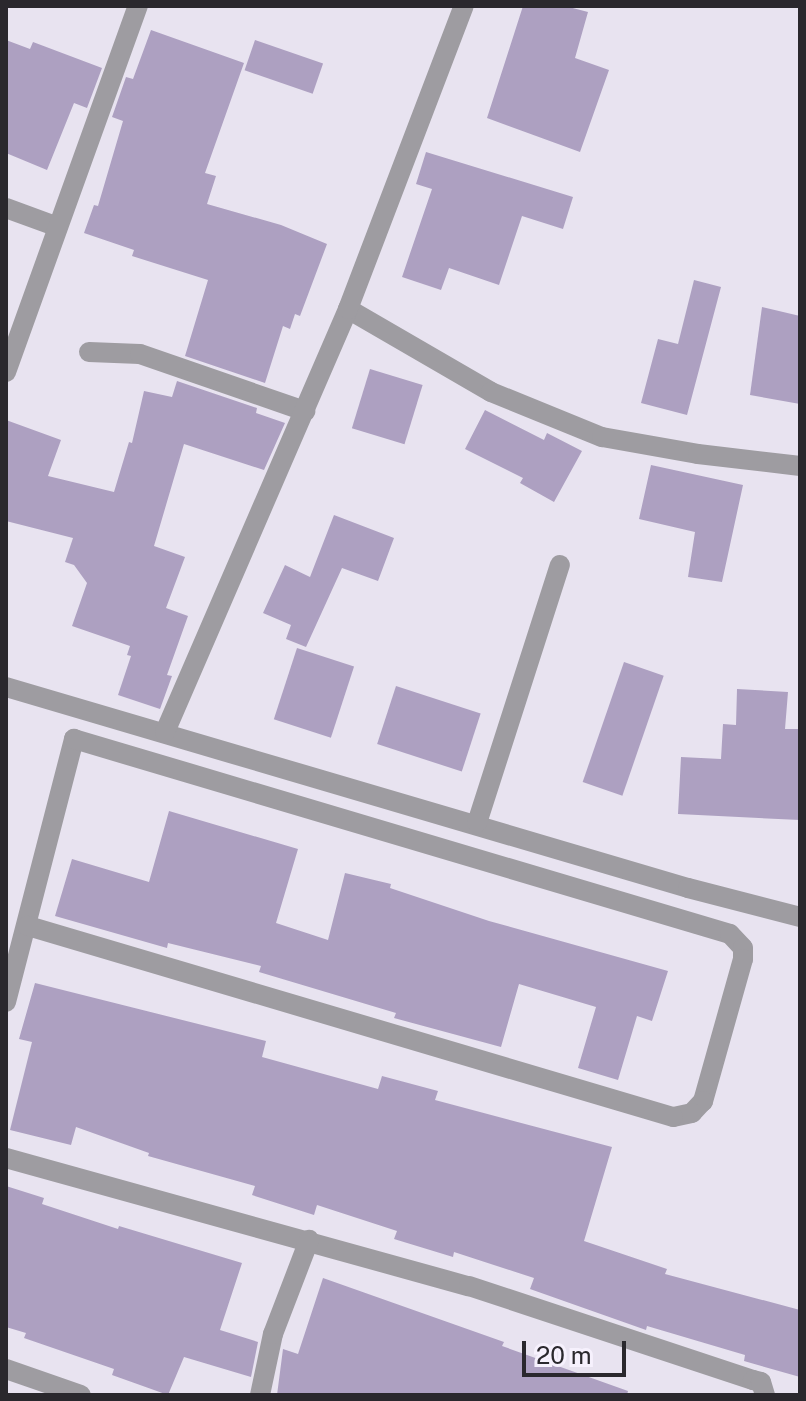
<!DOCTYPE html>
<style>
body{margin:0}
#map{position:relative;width:806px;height:1401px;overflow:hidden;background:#e8e3f0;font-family:"Public Sans",sans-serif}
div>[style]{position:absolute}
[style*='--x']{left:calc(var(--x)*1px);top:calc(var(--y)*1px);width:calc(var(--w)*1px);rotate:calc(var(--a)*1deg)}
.building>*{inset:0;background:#ada0c1;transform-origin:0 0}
.minor>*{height:20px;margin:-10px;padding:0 10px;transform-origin:10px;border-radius:10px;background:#9e9ca1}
span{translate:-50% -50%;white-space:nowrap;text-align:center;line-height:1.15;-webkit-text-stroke:8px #f6f1fd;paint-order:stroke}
.frame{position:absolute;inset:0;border:8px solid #2a282d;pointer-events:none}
.scale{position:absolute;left:522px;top:1341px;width:104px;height:36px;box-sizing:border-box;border:4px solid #2a282d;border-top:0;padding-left:10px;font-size:24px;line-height:28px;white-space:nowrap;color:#2a282d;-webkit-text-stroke:6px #f6f1fd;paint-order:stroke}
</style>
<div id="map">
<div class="building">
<i style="clip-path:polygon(523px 6px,565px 6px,588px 12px,575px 58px,609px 70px,580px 152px,487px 118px)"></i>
<i style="clip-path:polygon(151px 30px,244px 63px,205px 173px,216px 176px,207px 204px,281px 225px,327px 244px,300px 316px,295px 314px,290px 329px,283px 326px,265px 383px,185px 356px,208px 280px,132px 256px,134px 250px,84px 233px,94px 205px,98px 206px,123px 121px,112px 117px,126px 77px,133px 79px)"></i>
<i style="clip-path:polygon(6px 40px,30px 49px,33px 42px,102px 68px,87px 108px,74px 103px,47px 170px,6px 153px)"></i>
<i style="left:255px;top:40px;width:72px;height:32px;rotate:19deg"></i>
<i style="clip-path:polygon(426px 152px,573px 197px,563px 229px,522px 216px,499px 285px,449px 268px,441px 290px,402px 277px,432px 189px,416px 184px)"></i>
<i style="clip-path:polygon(694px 280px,721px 287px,687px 415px,641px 403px,658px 339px,678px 344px)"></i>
<i style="clip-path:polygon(762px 307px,800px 316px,800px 404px,750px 395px)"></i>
<i style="left:370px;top:369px;width:55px;height:62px;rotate:17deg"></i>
<i style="clip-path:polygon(177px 381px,257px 408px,256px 413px,285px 423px,264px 470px,184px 444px,154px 546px,185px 557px,166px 608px,188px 616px,167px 675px,172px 676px,160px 709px,118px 695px,131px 656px,127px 655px,130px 646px,72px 626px,87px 583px,74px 565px,65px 562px,73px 538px,6px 521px,6px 420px,61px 440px,48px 476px,114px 492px,129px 442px,132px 443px,144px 391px,172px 397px)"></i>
<i style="clip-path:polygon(485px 410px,544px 440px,547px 433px,582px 451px,554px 502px,520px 483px,523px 478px,465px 449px)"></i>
<i style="clip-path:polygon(651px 465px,743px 485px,722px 582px,688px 577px,695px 532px,639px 519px)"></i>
<i style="clip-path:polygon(334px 515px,394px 538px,378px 581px,342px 568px,306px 647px,286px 639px,291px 625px,263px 613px,285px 565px,310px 577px)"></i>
<i style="left:297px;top:648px;width:60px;height:75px;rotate:18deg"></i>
<i style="left:624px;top:662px;width:42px;height:127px;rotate:19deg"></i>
<i style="left:396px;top:686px;width:89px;height:61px;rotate:18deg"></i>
<i style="clip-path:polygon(737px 689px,788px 692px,785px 729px,800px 729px,800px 820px,678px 814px,681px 757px,721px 759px,723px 724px,736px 725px)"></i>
<i style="clip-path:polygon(169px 811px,298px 849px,276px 923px,328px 940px,345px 873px,391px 884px,390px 888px,489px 921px,668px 971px,652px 1021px,637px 1016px,618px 1080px,578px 1068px,596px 1007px,519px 984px,501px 1047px,394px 1018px,396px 1013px,259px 972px,261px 966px,168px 943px,167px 948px,55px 916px,72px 859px,149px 882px)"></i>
<i style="clip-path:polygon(35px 983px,266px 1041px,262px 1057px,378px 1089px,382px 1076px,438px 1091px,435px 1100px,612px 1147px,584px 1241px,667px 1269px,665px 1274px,800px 1310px,800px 1377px,744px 1361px,745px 1355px,647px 1326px,646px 1330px,530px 1289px,534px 1278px,454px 1252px,453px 1257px,394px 1239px,397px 1231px,317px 1205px,314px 1215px,252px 1195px,255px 1186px,148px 1156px,149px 1153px,76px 1127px,71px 1145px,10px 1130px,32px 1042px,19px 1039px)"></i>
<i style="clip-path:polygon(6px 1186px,44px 1198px,42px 1204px,118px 1229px,119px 1226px,242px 1263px,220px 1330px,258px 1342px,251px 1377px,184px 1357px,168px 1395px,112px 1375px,114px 1369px,24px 1338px,26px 1333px,6px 1327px)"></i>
<i style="clip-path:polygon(323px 1278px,504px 1342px,502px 1346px,628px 1391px,627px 1395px,277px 1395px,283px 1349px,298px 1354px)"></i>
</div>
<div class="minor">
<i style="--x:6;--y:208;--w:55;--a:20.1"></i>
<i style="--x:348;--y:309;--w:165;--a:30.1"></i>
<i style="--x:491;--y:392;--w:120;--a:22.1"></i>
<i style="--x:602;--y:437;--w:97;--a:10"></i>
<i style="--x:698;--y:454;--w:103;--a:6.7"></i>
<i style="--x:89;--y:352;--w:51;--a:2.2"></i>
<i style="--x:140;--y:354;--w:175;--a:19.1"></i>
<i style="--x:6;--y:372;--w:389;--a:-70.2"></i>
<i style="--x:6;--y:687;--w:711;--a:16.42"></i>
<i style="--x:688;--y:888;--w:116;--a:14.5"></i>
<i style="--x:165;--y:732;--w:461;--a:-66.6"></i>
<i style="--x:348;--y:309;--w:324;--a:-69.1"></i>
<i style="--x:477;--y:823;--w:271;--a:-72.2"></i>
<i style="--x:6;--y:1002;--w:272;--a:-75.5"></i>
<i style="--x:74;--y:739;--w:684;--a:16.55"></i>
<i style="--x:730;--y:934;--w:19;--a:47"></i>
<i style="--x:743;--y:948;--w:11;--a:90"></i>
<i style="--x:743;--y:959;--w:148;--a:105.7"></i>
<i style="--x:703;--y:1101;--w:16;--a:133"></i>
<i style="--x:692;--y:1113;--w:19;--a:168"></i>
<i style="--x:673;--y:1117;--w:673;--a:-163.5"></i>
<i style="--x:6;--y:1158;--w:480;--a:15.5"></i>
<i style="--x:469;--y:1286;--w:299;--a:18.3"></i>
<i style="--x:753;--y:1380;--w:8;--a:14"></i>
<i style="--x:761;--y:1382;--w:14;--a:73"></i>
<i style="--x:6;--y:1369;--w:79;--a:19.1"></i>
<i style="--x:260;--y:1395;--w:62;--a:-78"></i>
<i style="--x:273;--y:1334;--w:101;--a:-69"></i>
</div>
<div class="frame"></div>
<div class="scale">20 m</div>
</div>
